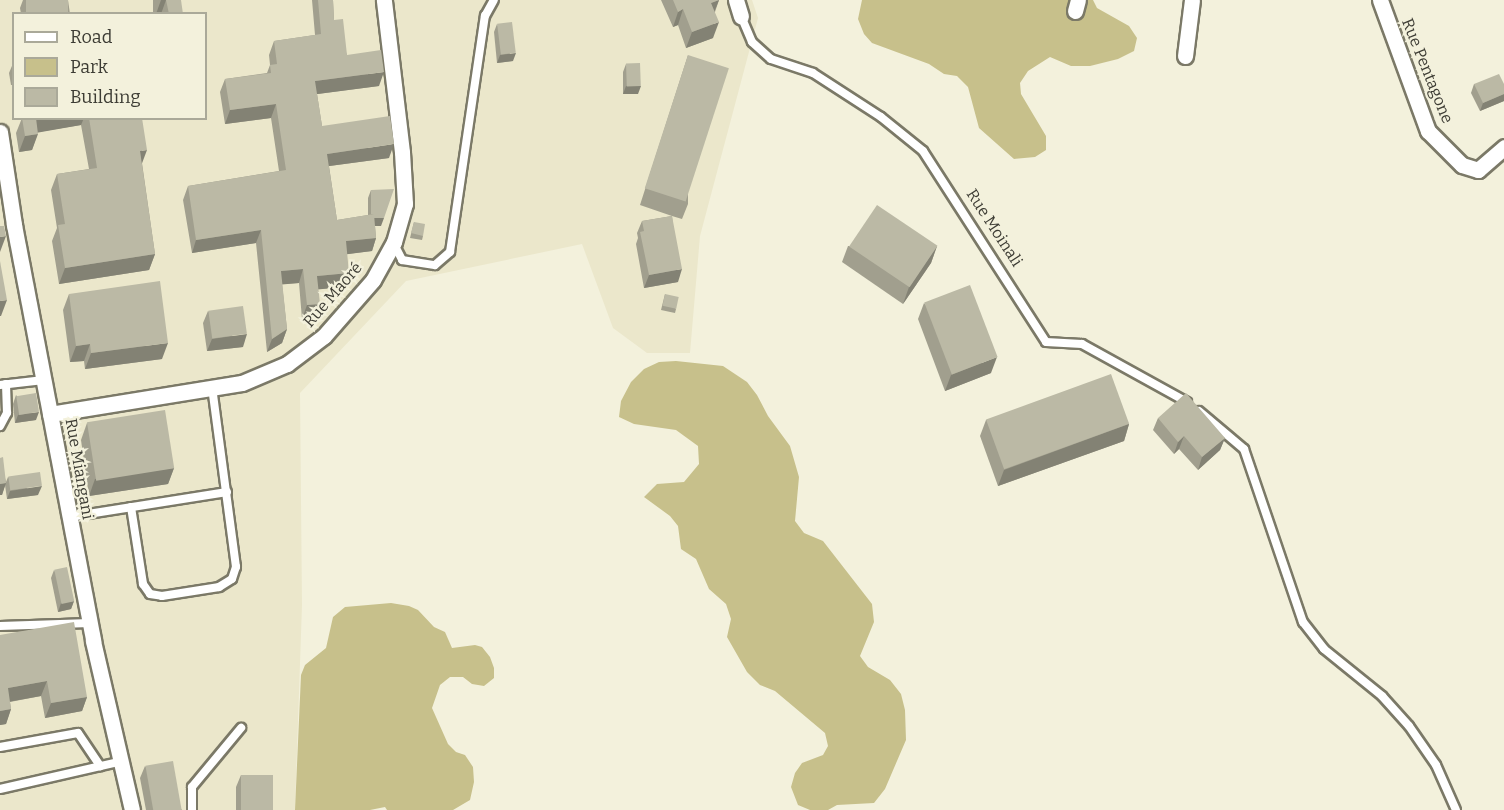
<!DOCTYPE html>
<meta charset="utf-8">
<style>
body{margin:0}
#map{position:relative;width:1504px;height:810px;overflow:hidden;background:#f3f1dc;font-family:Bitter,serif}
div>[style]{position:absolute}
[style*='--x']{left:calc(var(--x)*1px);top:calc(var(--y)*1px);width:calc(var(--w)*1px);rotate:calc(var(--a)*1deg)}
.built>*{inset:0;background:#ebe7cb}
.green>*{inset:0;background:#c7c08b}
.roads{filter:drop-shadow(2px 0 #7b7967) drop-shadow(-2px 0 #7b7967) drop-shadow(0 2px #7b7967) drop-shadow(0 -2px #7b7967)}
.lane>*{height:8px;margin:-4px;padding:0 4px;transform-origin:4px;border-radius:4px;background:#fff}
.street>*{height:15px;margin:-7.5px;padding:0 7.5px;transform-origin:7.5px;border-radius:7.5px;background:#fff}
.wall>*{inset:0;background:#a19f8e;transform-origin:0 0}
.shaded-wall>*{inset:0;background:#838274}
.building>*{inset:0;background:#bbb9a5;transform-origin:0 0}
span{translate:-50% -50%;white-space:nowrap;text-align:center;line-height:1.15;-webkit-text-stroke:4.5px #f3f1dc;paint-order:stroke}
.street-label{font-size:16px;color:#3d3c34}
.legend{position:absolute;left:12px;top:12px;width:195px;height:108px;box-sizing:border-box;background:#f3f1dc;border:2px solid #aaa999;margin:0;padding:8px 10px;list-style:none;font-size:18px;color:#3d3c34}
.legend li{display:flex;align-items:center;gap:12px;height:30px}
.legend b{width:30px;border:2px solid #aaa999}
</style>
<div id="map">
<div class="built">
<i style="clip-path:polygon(evenodd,0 0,752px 0,758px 18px,700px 236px,690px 353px,647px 353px,613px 328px,582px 244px,406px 281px,300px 393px,302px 605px,295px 810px,0 810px,0 0,14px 14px,206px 14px,206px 118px,14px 118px,14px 14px)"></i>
</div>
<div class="green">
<i style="clip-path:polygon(862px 0,1093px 0,1097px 8px,1129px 26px,1137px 38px,1134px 51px,1118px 59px,1090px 66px,1071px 66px,1050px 57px,1028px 71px,1020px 83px,1021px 94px,1046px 136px,1046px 150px,1035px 157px,1014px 159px,979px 128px,968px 87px,957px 76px,944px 74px,929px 64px,872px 43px,864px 34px,858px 19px)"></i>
<i style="clip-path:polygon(676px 361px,723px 366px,747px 382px,757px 395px,768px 416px,790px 446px,799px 477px,795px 521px,804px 533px,823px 541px,872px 604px,874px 622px,860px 656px,868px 667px,890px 680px,901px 694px,905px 710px,906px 740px,885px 789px,874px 803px,837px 805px,828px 810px,810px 810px,798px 805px,791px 787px,795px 773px,802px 763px,823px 755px,828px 746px,825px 733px,775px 691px,760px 685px,747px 672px,727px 637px,731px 619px,726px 604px,709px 589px,696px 559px,681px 549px,678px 526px,670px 516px,644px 497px,657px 484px,684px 482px,699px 464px,698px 446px,676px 430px,634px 424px,619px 417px,621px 401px,631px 382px,644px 369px,659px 362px)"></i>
<i style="clip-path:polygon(391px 603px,409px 606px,418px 610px,434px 627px,445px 632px,452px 648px,475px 645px,482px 647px,490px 657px,494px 668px,494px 678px,484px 686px,472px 684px,463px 677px,450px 677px,440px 685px,432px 708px,448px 744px,456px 752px,465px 755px,473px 767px,474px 782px,470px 800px,453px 810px,387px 810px,385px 807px,370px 810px,295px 810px,301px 675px,305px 665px,326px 648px,333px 617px,345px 607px)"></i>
</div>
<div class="roads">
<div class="lane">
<i style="--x:741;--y:16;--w:28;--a:67"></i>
<i style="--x:752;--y:42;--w:25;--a:42"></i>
<i style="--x:771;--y:59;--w:44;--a:18.4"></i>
<i style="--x:813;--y:73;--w:81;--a:32.9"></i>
<i style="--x:881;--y:117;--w:54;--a:39"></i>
<i style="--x:923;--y:151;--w:227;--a:57.2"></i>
<i style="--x:1046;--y:342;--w:36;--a:3"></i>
<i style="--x:1082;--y:344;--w:120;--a:28.9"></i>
<i style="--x:394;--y:244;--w:18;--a:63"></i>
<i style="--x:402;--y:260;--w:33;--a:9"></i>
<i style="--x:435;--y:265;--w:20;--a:-41"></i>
<i style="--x:450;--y:252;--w:239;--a:-81.6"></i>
<i style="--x:485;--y:16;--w:18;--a:-61"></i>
<i style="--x:0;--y:385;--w:44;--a:-6.5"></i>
<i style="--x:1199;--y:411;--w:59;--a:40.2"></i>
<i style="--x:1244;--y:449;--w:183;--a:71.2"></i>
<i style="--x:1303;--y:622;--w:34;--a:52"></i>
<i style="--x:1324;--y:649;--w:75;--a:39"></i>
<i style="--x:1382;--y:696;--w:40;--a:48"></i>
<i style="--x:1409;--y:726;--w:47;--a:55.3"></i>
<i style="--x:1436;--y:765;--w:49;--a:66"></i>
<i style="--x:0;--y:426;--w:15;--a:-62"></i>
<i style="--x:7;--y:413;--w:29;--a:-92"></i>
<i style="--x:131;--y:507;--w:78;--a:81.1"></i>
<i style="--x:143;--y:584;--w:12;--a:55"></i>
<i style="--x:150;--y:594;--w:12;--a:9"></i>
<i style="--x:162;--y:596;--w:58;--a:-9"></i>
<i style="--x:219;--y:587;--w:15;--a:-32"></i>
<i style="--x:232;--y:579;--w:13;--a:-72"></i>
<i style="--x:236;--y:567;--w:181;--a:-97.6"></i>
<i style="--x:69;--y:517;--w:160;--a:-9"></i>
<i style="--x:0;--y:626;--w:90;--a:-1.9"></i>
<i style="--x:0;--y:747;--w:79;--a:-10.2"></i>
<i style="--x:78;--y:733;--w:40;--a:56"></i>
<i style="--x:0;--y:789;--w:122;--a:-12.8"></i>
<i style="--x:192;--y:810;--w:23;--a:-90"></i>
<i style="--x:192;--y:787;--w:77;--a:-50.3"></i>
</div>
<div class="street">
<i style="--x:736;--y:0;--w:17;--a:73"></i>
<i style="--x:1380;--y:0;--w:140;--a:69.9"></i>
<i style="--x:1428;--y:131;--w:48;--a:45"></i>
<i style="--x:1462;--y:165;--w:17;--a:17"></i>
<i style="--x:1478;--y:170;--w:35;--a:-41"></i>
<i style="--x:1075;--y:11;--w:11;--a:-75"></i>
<i style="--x:1185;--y:56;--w:56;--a:-82.9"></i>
<i style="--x:0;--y:132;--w:94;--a:81.4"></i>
<i style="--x:14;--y:225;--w:423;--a:79.2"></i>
<i style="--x:93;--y:641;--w:173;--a:77"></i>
<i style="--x:50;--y:414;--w:194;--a:-9.2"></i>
<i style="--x:242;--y:383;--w:49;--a:-22.9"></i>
<i style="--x:287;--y:364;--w:46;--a:-37.1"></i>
<i style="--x:324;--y:336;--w:74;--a:-48.8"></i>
<i style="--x:373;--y:280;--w:43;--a:-61.1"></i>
<i style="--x:394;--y:242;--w:40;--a:-74"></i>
<i style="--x:405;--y:204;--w:52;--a:-93.3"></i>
<i style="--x:402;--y:152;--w:153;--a:-96.8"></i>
</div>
</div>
<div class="wall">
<i style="clip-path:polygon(23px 0,68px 0,70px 14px,21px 14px,20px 8px)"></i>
<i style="left:153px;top:0;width:28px;height:14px"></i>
<i style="clip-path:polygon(312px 0,333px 0,334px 20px,347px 55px,379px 86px,317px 94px,322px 126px,389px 158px,329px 166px,337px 220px,368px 215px,368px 198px,371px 190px,381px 226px,375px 226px,376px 238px,372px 251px,347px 254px,344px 287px,318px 289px,315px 318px,302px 319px,299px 283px,282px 284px,287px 329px,282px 343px,267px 352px,256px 243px,192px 253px,183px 200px,188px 186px,279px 171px,271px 118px,225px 124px,220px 92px,225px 79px,267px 73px,270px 65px,269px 55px,274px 41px,315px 35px)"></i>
<i style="clip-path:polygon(661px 0,719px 0,715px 12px,713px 38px,686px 48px,678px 25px,673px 27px)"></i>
<i style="clip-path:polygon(497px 24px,513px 61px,497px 63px,494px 32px)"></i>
<i style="clip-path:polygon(688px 55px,688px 204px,682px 219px,672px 216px,678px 282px,644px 288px,636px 244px,638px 238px,637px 233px,642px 221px,672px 216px,640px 205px)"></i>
<i style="clip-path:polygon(14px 61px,14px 85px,11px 85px,9px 73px)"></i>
<i style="clip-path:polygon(626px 64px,638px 94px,623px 94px,623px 72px)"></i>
<i style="clip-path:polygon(1474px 84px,1504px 84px,1504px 101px,1480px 111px,1471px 93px)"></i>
<i style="clip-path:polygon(22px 118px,142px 118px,142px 163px,155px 254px,149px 270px,59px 284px,52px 241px,57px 228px,51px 190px,57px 174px,89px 169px,81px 125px,38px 132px,32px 150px,19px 152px,16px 133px)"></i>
<i style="clip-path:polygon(414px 222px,423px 236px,422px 240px,410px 238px)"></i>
<i style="clip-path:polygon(848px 246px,937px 246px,931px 263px,903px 304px,842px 262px)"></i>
<i style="clip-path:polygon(69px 294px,162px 359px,85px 369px,84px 361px,70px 362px,63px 310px)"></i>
<i style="clip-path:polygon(665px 294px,676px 309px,675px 313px,661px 310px)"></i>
<i style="clip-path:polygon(924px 303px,991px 373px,945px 391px,918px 319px)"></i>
<i style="clip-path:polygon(208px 311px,243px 347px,207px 351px,203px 323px)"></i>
<i style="clip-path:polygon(16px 395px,36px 420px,15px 423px,13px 404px)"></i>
<i style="clip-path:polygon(1158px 418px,1225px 438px,1220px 450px,1198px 470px,1179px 449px,1174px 454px,1153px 430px)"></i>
<i style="clip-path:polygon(986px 420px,1129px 424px,1124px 441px,998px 486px,980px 436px)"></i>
<i style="clip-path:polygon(87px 423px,174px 468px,168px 484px,89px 496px,81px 440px)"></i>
<i style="clip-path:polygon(0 458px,6px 482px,8px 477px,38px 495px,7px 499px,5px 485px,2px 495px,0 495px)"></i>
<i style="clip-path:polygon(54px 570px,74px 601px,71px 609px,58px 612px,51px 578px)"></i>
<i style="clip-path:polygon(0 635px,87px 697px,82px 711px,45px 718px,41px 696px,10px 702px,11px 709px,6px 724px,0 725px)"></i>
<i style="clip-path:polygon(145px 766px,182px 810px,146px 810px,140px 778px)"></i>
<i style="clip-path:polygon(241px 775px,273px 810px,236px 810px,236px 787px)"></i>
</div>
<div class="shaded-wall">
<i style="clip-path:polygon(161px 0,166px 0,161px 14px,156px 14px)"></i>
<i style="clip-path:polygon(719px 0,713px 15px,711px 3px)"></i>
<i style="clip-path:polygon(683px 9px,678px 25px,673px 27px,678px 12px)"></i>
<i style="clip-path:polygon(719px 22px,713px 38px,686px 48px,692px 32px)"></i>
<i style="clip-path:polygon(516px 53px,513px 61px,497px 63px,500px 55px)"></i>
<i style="clip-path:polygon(384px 72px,379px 86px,310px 95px,315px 81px)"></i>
<i style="clip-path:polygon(626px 86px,641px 86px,638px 94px,623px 94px)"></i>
<i style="clip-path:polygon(1504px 94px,1504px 101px,1480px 111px,1483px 103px)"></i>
<i style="clip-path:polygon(276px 104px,271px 118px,225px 124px,230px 110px)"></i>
<i style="clip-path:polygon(36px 118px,84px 118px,81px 125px,30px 134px)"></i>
<i style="clip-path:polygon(38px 134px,32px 150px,19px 152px,25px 136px)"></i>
<i style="clip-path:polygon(394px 144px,389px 158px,322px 167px,327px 154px)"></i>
<i style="clip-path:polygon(147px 150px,141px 166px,140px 151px)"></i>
<i style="clip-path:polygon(371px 218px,384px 218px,381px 226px,368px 226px)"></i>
<i style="clip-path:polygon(261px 230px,256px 243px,192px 253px,196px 240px)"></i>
<i style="clip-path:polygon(6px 236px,0 252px,0 237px)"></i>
<i style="clip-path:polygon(376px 238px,372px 251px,341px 255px,346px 241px)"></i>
<i style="clip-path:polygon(937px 246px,931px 263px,903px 304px,909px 287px)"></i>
<i style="clip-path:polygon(155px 254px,149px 270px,59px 284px,65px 268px)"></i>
<i style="clip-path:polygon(303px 269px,299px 283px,276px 285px,281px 271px)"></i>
<i style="clip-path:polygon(682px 269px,678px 282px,644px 288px,649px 275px)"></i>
<i style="clip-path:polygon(349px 273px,344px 287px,312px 290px,317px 276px)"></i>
<i style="clip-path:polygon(7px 300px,1px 316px,0 316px,0 301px)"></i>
<i style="clip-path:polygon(320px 304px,315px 318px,302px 319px,307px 305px)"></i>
<i style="clip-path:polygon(287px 329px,282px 343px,267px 352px,272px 339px)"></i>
<i style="clip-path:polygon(247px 334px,243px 347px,207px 351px,212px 339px)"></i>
<i style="clip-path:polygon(168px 343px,162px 359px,85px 369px,91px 353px)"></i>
<i style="clip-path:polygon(90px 344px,84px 361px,70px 362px,76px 346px)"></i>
<i style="clip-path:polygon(997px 357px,991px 373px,945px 391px,951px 375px)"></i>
<i style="clip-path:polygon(39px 412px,36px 420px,15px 423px,18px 415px)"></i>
<i style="clip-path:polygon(1129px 424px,1124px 441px,998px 486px,1004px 470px)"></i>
<i style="clip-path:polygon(1184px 436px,1179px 449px,1174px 454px,1178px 442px)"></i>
<i style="clip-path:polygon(1225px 438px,1220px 450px,1198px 470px,1202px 457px)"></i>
<i style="clip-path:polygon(174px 468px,168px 484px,89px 496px,95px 479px)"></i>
<i style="clip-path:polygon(6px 483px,2px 495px,0 495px,0 484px)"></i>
<i style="clip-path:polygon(42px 486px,38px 495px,7px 499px,10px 491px)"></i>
<i style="clip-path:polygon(74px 601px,71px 609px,58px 612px,61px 603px)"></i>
<i style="clip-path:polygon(47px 681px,41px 696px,2px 703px,8px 688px)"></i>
<i style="clip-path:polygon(87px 697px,82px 711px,45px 718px,51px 703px)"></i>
<i style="clip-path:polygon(11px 709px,6px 724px,0 725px,0 711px)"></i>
</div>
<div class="building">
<i style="left:26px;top:0;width:42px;height:14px"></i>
<i style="clip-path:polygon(166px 0,181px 0,183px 14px,169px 14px)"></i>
<i style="clip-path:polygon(318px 0,333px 0,334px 20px,343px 19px,347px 55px,381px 50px,384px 72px,315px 81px,322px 126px,390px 116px,394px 144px,327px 154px,337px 220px,374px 214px,376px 238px,346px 241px,349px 273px,317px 276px,320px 304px,307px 305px,303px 269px,281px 271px,287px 329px,272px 339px,261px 230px,196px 240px,188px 186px,286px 170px,276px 104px,230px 110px,225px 79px,271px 73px,270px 65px,277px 64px,274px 41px,321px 34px)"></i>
<i style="clip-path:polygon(673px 0,719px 0,711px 3px,719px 22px,692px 32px,683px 9px,678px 12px)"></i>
<i style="left:512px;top:22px;width:31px;height:15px;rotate:83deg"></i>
<i style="left:688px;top:55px;width:43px;height:140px;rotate:18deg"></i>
<i style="left:640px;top:63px;width:23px;height:14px;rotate:88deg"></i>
<i style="clip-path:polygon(1499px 74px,1504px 84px,1504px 94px,1483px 103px,1474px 84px)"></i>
<i style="clip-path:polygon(22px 118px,36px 118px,38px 134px,25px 136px)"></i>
<i style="clip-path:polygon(89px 118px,142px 118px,147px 150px,140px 151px,155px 254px,65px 268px,58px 225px,65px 224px,57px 174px,97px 168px)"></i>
<i style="clip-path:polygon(394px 189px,384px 218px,374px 218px,374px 214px,371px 214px,371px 190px)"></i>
<i style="left:877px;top:205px;width:73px;height:50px;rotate:34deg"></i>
<i style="clip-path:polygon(672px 216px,682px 269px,649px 275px,640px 232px,644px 231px,642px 221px)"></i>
<i style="clip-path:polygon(414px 222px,425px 224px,423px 236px,411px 233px)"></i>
<i style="clip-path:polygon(0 226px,4px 226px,6px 236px,0 237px)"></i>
<i style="clip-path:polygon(0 261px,7px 300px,0 301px)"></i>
<i style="clip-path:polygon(160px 281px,168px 343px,91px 353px,90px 344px,76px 346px,69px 294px)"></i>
<i style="left:970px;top:285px;width:77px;height:49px;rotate:69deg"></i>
<i style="left:665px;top:294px;width:14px;height:12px;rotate:12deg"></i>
<i style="left:243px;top:306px;width:28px;height:35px;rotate:82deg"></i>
<i style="left:1111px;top:374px;width:53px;height:133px;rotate:70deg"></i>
<i style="left:36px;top:393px;width:19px;height:20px;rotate:81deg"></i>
<i style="clip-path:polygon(1186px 393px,1225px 438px,1202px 457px,1184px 436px,1178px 442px,1158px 418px)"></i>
<i style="left:165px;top:410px;width:59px;height:79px;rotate:81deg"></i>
<i style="clip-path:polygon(3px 457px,6px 483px,0 484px,0 458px)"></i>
<i style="left:40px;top:472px;width:14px;height:32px;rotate:82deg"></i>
<i style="left:67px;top:567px;width:35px;height:13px;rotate:78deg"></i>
<i style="clip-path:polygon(74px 622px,87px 697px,51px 703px,47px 681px,8px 688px,11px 709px,0 711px,0 635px)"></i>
<i style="left:173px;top:761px;width:50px;height:28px;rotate:80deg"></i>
<i style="left:241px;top:775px;width:32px;height:35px"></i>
</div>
<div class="street-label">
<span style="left:1427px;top:71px;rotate:68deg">Rue Pentagone</span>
<span style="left:994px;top:228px;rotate:57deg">Rue Moinali</span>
<span style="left:333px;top:295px;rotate:-49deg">Rue Maoré</span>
<span style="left:79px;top:469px;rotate:80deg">Rue Miangani</span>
</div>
<ul class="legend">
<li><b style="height:8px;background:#fff"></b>Road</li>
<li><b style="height:16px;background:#c7c08b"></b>Park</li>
<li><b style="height:16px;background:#bbb9a5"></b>Building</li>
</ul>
</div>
